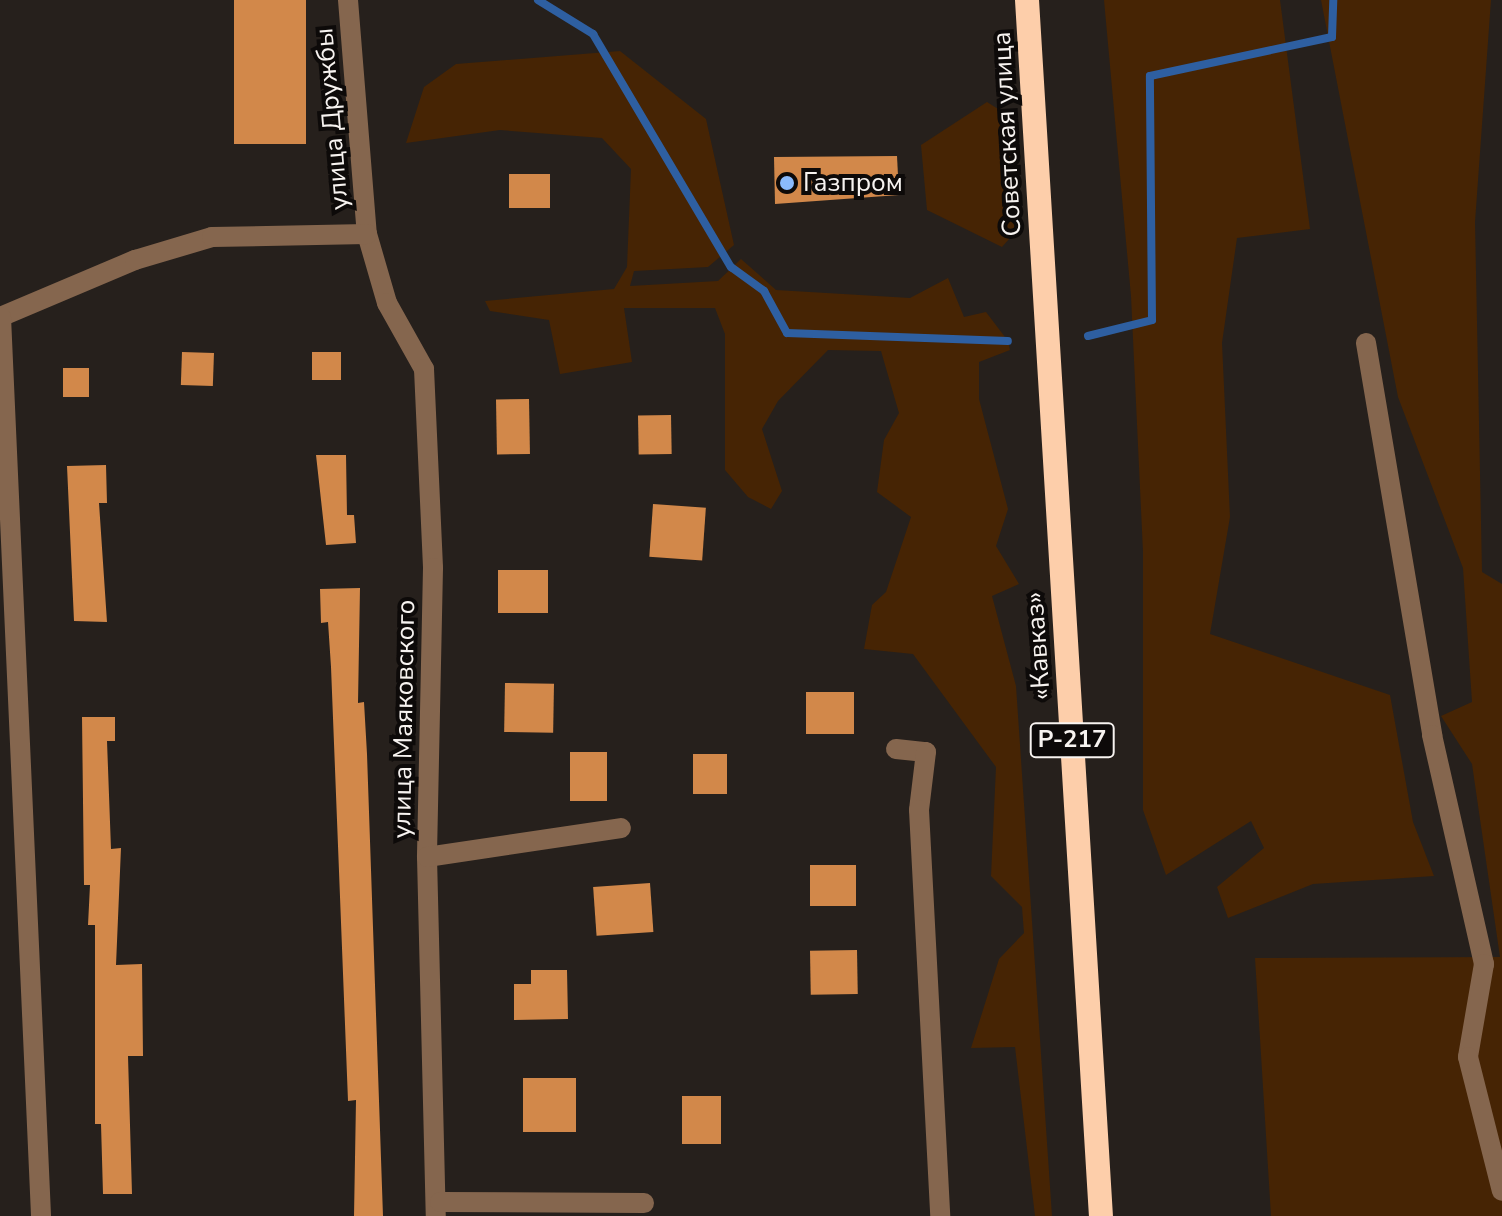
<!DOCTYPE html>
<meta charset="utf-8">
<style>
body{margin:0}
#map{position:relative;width:1502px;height:1216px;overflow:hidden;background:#26201c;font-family:"Nunito Sans",sans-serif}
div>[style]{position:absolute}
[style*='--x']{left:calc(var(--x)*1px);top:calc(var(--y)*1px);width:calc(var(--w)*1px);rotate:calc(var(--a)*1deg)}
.green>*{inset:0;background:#462404}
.stream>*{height:8px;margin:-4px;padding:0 4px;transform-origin:4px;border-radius:4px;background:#2e5fa1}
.building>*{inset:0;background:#d2884a;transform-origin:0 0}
.minor>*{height:20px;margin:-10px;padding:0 10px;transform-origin:10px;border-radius:10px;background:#85664e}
.highway>*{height:24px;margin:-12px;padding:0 12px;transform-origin:12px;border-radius:12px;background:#fdceaa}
.dots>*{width:22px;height:22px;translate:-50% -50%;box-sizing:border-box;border:4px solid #0d0a09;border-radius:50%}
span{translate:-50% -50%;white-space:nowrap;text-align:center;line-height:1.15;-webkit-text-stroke:8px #0d0a09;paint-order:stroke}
.shield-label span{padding:2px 6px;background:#0d0a09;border:2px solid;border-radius:6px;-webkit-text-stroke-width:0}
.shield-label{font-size:24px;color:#f7f3f0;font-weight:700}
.street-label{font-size:26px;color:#f7f3f0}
.poi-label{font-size:26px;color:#f7f3f0}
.left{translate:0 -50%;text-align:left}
</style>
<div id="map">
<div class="green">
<i style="clip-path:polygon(1104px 0,1280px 0,1310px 229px,1237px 238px,1222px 343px,1230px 517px,1210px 634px,1390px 695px,1413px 822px,1434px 876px,1313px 884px,1228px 918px,1217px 887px,1264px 848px,1251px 821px,1166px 875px,1143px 810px,1143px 552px,1131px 296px)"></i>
<i style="clip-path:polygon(1321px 0,1491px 0,1475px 222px,1482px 572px,1502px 584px,1502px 1216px,1271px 1216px,1255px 958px,1500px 957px,1472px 764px,1441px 716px,1472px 702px,1463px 568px,1398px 397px)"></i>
<i style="clip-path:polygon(620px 51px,706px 119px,734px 245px,708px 267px,634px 271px,630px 286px,718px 281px,741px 259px,776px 290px,910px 298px,948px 278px,964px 317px,986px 312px,1008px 341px,1010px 350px,979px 362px,979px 399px,1008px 509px,996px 546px,1019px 584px,992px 596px,1016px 686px,1052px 1216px,1035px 1216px,1015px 1047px,971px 1048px,999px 959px,1024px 933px,1022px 907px,991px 876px,996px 767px,913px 654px,864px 649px,872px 605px,886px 592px,911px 517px,877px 492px,884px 440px,899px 413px,881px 351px,828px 350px,778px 401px,762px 429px,782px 491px,771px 509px,748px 497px,725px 470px,725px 334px,715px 308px,624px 308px,632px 362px,560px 374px,549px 320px,490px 311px,485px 301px,614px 289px,627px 267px,631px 169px,602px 138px,500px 130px,406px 143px,424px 87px,456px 64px)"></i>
<i style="clip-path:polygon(987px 102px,1006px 114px,1017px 230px,1002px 247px,927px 210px,921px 145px)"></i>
</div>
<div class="stream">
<i style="--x:538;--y:0;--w:65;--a:31.7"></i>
<i style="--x:593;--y:34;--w:271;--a:59.4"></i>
<i style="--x:731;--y:267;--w:41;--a:36"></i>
<i style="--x:764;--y:291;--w:48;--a:61.3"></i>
<i style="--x:787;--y:333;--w:221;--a:2.1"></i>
<i style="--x:1088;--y:336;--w:66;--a:-14"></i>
<i style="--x:1152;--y:320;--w:244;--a:-90.5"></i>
<i style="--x:1150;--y:76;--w:186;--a:-12.1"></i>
<i style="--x:1332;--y:37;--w:37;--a:-88"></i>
</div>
<div class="building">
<i style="left:234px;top:0;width:72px;height:144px"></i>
<i style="clip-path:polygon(897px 156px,899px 195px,775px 204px,774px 157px)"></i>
<i style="left:509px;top:174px;width:41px;height:34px"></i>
<i style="left:182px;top:352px;width:32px;height:33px;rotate:2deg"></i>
<i style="left:312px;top:352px;width:29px;height:28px"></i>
<i style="left:63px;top:368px;width:26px;height:29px"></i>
<i style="left:529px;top:399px;width:55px;height:33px;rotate:89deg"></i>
<i style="left:671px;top:415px;width:39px;height:33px;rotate:89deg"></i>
<i style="clip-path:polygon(316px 455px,346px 455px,347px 515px,354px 515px,356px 543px,326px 545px)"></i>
<i style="clip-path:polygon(106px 465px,107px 503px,99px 503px,107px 622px,74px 621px,67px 466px)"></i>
<i style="left:653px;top:504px;width:53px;height:53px;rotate:4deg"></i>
<i style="left:498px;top:570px;width:50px;height:43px"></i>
<i style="clip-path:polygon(360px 588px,358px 703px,364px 702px,367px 754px,383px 1216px,354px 1216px,356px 1100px,348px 1101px,331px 667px,328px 622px,321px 623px,320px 589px)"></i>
<i style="left:505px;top:683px;width:49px;height:49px;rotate:1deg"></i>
<i style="left:806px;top:692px;width:48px;height:42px"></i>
<i style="clip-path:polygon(82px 717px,115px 717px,115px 741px,107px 741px,111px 849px,121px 848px,116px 965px,142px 964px,143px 1056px,128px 1056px,132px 1194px,103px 1194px,101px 1124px,95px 1124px,95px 925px,88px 925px,90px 885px,84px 885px)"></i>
<i style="left:570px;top:752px;width:37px;height:49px"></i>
<i style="left:693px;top:754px;width:34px;height:40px"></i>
<i style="left:810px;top:865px;width:46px;height:41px"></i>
<i style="left:650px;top:883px;width:49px;height:57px;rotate:86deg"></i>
<i style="left:857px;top:950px;width:44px;height:47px;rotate:89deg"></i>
<i style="clip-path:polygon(531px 970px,567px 970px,568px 1019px,514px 1020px,514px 984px,531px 984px)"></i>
<i style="left:523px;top:1078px;width:53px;height:54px"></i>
<i style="left:682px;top:1096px;width:39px;height:48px"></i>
</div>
<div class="minor">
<i style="--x:348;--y:0;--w:235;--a:85.4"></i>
<i style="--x:367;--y:234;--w:72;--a:73.8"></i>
<i style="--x:387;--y:303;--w:76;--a:60.7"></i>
<i style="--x:424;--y:369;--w:199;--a:87.4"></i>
<i style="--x:433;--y:568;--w:289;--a:91.2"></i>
<i style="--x:427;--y:857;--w:359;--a:88.6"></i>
<i style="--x:0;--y:317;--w:147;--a:-22.9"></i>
<i style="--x:135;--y:260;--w:80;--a:-16.6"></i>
<i style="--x:212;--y:237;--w:155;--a:-1.1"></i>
<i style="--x:1;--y:317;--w:900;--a:87.45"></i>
<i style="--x:1366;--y:343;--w:398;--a:80.4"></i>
<i style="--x:1432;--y:735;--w:235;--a:77.2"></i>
<i style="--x:1484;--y:964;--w:94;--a:99.8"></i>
<i style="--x:1468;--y:1057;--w:138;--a:75.8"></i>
<i style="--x:896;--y:749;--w:30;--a:6"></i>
<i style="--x:926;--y:752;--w:58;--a:96.9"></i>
<i style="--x:919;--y:810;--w:407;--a:87"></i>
<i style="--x:427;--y:857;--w:196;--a:-8.5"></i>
<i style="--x:440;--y:1202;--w:204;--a:0.3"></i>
</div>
<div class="highway">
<i style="--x:1027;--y:0;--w:1218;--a:86.52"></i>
</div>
<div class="dots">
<i style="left:787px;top:183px;background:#8abafc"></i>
</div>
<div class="shield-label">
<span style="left:1072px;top:740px">Р-217</span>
</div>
<div class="street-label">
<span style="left:332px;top:119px;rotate:-95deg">улица Дружбы</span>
<span style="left:1007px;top:134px;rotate:-93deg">Советская улица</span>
<span style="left:1038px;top:646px;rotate:-94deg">«Кавказ»</span>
<span style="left:404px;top:719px;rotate:-89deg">улица Маяковского</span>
</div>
<div class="poi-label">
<span class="left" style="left:803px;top:183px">Газпром</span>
</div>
</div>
